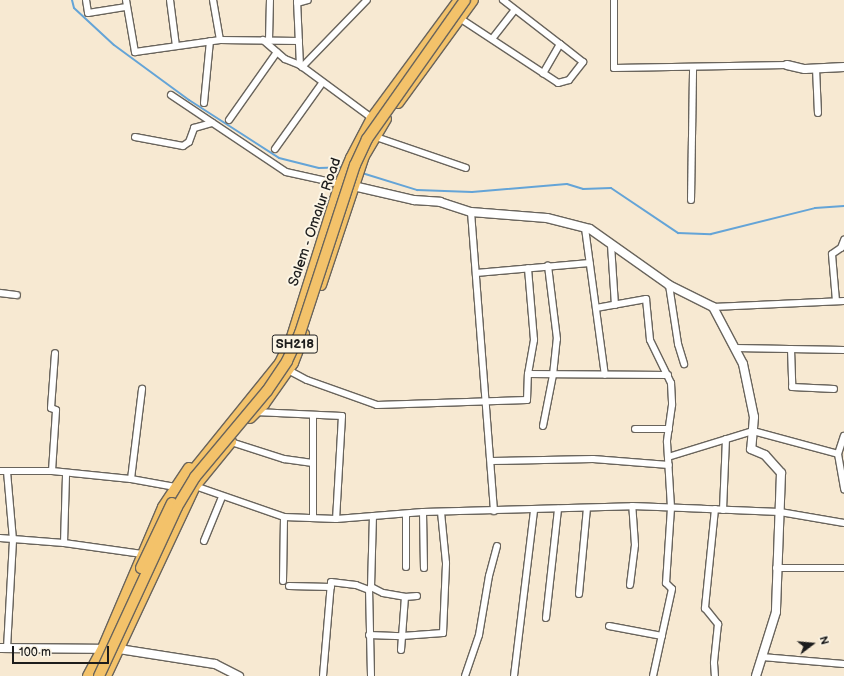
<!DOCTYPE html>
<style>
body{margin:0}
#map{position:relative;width:844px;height:676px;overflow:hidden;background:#f7e9d2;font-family:"Balsamiq Sans",sans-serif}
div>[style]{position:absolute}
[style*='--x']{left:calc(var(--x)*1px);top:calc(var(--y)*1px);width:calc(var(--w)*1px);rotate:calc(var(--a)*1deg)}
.stream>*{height:2px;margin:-1px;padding:0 1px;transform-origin:1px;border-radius:1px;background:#64a4d7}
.roads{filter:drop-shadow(1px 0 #69645c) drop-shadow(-1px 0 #69645c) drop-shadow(0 1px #69645c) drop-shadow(0 -1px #69645c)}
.minor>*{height:6px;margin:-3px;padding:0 3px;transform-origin:3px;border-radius:3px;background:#fff}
.tertiary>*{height:8px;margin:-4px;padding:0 4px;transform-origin:4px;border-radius:4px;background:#fff}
.primary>*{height:10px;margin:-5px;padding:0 5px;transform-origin:5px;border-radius:5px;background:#f3c26a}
.bridges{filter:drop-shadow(1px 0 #69645c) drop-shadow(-1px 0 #69645c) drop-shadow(0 1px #69645c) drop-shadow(0 -1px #69645c)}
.primary-bridge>*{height:10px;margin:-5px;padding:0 5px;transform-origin:5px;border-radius:5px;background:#f3c26a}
span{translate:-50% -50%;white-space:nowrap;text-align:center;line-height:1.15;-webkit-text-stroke:4px #fcf5e5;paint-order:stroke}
.shield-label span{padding:1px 3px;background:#fcf5e5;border:1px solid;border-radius:3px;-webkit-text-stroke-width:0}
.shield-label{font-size:13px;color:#1c1c1c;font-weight:700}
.street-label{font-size:14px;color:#1c1c1c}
.north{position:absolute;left:792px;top:624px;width:40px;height:40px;-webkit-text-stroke:3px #fcf5e5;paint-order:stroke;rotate:74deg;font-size:11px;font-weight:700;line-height:16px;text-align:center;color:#1c1c1c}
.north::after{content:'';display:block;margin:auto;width:14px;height:18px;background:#1c1c1c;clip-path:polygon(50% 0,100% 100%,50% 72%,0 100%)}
.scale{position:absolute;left:12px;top:646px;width:97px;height:18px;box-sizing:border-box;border:2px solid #1c1c1c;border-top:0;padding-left:5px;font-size:12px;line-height:14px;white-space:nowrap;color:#1c1c1c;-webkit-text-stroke:3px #fcf5e5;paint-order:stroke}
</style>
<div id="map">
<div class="stream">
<i style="--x:72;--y:0;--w:8;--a:76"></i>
<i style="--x:74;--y:8;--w:54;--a:42.8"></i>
<i style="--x:114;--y:45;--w:93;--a:36.3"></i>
<i style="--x:189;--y:100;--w:107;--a:32.8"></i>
<i style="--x:279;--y:158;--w:41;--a:14"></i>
<i style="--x:319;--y:168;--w:25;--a:-2"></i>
<i style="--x:362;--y:173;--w:58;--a:17.2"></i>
<i style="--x:417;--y:190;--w:55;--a:2.1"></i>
<i style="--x:472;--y:192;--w:95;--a:-4.8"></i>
<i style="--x:567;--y:184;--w:17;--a:17"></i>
<i style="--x:583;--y:189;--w:28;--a:-2"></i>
<i style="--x:611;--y:188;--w:81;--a:33.9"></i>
<i style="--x:678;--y:233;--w:33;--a:2"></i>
<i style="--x:711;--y:234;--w:107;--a:-14"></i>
<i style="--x:815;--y:208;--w:29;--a:-4"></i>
</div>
<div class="roads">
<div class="minor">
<i style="--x:86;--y:0;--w:13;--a:81"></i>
<i style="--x:88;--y:13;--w:39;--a:-9"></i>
<i style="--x:126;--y:0;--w:53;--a:80.2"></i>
<i style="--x:135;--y:52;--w:86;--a:-8"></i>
<i style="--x:220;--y:40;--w:41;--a:-99.9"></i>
<i style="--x:170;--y:0;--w:46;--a:82.6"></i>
<i style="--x:297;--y:0;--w:65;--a:87.4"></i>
<i style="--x:300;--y:65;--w:89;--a:36.4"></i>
<i style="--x:503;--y:0;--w:72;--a:37.7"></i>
<i style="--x:560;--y:44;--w:34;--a:120"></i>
<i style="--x:614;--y:0;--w:68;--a:90"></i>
<i style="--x:614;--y:68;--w:173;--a:-1"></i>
<i style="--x:297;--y:3;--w:11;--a:-15"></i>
<i style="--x:461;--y:19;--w:116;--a:33.4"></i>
<i style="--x:558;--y:83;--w:11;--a:-15"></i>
<i style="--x:569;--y:80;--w:23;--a:-52"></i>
<i style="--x:583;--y:62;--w:29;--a:-142"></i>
<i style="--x:492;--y:39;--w:37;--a:-52"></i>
<i style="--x:220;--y:40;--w:79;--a:0.7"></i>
<i style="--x:263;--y:40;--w:29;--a:41"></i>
<i style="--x:285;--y:59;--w:16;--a:22"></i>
<i style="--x:269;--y:40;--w:40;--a:-88.6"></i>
<i style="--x:302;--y:67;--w:93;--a:-45.9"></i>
<i style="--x:816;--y:68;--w:45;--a:87.5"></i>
<i style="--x:171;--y:95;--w:138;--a:33.8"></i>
<i style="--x:286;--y:172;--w:55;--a:12.5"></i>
<i style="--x:204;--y:103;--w:62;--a:-84.5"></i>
<i style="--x:229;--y:120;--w:83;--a:-54.8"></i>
<i style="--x:135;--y:137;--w:49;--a:10.6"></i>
<i style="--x:183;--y:146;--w:7;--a:-34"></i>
<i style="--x:189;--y:142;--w:15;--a:-70"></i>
<i style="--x:194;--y:128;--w:19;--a:-16"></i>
<i style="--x:376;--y:137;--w:95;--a:19"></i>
<i style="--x:275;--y:149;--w:82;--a:-54.4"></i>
<i style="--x:691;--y:200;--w:133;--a:-89.1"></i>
<i style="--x:471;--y:212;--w:300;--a:85.6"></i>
<i style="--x:585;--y:228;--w:148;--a:82.3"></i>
<i style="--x:611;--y:245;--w:60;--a:86.2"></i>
<i style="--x:476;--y:273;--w:114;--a:-5"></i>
<i style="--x:669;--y:285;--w:60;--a:81.3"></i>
<i style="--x:678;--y:344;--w:21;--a:73"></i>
<i style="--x:0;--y:293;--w:17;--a:7"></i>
<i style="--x:836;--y:301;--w:47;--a:-94.9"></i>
<i style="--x:832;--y:254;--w:11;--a:-34"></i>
<i style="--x:841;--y:248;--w:9;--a:-69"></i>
<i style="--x:713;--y:307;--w:131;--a:-2.6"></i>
<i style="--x:596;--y:308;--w:51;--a:-10.2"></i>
<i style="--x:646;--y:299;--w:41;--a:84.4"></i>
<i style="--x:650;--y:340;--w:48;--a:64"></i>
<i style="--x:671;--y:383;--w:22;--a:87"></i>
<i style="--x:672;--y:405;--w:37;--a:98"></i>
<i style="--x:667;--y:442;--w:66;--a:86.5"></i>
<i style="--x:671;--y:508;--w:75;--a:93.8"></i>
<i style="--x:666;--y:583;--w:8;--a:45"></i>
<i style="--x:672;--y:589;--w:89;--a:102.3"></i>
<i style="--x:735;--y:348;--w:109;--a:1.1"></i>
<i style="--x:791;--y:349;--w:38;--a:88"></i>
<i style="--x:792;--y:387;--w:42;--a:2.7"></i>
<i style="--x:288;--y:370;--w:21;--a:28"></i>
<i style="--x:307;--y:380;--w:74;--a:19.7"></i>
<i style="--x:377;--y:405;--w:150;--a:-1.9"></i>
<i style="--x:527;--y:400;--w:26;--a:-88"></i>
<i style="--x:528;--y:374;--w:35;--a:-80"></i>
<i style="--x:534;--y:340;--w:72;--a:-94.8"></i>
<i style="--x:528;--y:374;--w:140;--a:0.4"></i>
<i style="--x:255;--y:412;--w:87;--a:2.6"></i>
<i style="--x:342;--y:416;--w:103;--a:93.3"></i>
<i style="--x:313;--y:416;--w:102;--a:90"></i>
<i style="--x:543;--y:426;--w:52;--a:-78.9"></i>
<i style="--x:553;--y:375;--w:36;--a:-84"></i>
<i style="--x:557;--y:339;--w:74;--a:-97"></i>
<i style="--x:635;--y:429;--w:34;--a:0"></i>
<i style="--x:231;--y:442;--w:56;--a:17.8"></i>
<i style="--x:284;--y:459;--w:29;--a:8"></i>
<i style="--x:838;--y:454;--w:19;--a:-72"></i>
<i style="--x:668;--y:457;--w:89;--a:-17"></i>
<i style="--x:753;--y:431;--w:88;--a:15.1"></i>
<i style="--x:838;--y:454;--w:36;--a:80"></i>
<i style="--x:491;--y:461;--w:102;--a:-1.1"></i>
<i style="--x:593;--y:459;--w:76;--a:4.5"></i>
<i style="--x:0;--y:471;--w:52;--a:0"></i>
<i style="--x:52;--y:471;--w:79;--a:5.8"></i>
<i style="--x:131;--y:479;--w:45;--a:10.3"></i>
<i style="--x:52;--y:471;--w:61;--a:-86.2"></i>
<i style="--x:56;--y:410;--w:5;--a:-158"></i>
<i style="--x:51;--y:408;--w:55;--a:-85.8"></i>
<i style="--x:131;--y:479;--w:91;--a:-83"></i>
<i style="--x:195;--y:486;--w:94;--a:19.2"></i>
<i style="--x:284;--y:517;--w:52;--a:2.2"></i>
<i style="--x:336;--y:519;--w:87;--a:-4.6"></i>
<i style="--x:423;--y:512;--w:209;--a:-1.6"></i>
<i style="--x:632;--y:506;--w:148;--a:2.3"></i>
<i style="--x:780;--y:512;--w:65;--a:9.8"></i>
<i style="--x:715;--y:509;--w:100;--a:95.8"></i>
<i style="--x:705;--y:608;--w:21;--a:51"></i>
<i style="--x:718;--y:624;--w:39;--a:96"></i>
<i style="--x:714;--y:663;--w:13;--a:86"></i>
<i style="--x:723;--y:510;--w:71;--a:-87.6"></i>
<i style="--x:423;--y:512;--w:56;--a:89"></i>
<i style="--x:0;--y:538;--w:64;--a:4.5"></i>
<i style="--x:64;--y:543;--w:79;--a:8"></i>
<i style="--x:204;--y:541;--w:48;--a:-67.8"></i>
<i style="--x:64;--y:543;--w:69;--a:-88.3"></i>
<i style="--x:406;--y:567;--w:53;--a:-90"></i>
<i style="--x:776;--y:568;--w:68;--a:0"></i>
<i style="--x:283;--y:581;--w:64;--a:-89.1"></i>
<i style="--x:630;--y:585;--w:40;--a:-82.9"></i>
<i style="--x:635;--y:545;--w:39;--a:-94"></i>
<i style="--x:289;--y:586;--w:42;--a:1.4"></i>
<i style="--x:371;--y:587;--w:13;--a:27"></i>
<i style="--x:383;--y:593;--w:22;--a:10"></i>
<i style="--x:405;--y:597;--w:12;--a:-5"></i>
<i style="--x:579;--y:594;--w:86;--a:-84.7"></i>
<i style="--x:546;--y:618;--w:110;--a:-83.7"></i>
<i style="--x:609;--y:626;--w:54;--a:10.7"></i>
<i style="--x:369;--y:635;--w:33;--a:2"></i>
<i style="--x:402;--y:636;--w:41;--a:-4.2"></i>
<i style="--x:443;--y:633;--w:70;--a:-87.5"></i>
<i style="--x:446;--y:563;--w:51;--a:-95.6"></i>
<i style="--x:7;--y:648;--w:108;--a:-86.8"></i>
<i style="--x:13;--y:540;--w:69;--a:-95"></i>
<i style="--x:401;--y:650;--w:53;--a:-85.7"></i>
<i style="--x:762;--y:657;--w:82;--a:4.9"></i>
<i style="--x:323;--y:676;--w:94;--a:-85.1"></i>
<i style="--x:331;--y:582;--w:25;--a:7"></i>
<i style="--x:356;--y:585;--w:14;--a:21"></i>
<i style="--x:371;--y:676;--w:86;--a:-91.3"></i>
<i style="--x:369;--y:590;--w:4;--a:-56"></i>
<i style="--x:371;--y:587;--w:71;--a:-88.4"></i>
<i style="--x:465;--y:676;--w:43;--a:-71.1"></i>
<i style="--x:479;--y:635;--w:60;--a:-80.4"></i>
<i style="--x:489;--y:576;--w:31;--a:-75"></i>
<i style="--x:514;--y:676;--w:167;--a:-83.1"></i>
</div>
<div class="tertiary">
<i style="--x:787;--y:65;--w:18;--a:13"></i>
<i style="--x:805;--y:69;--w:39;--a:-3"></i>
<i style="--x:349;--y:185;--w:67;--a:13"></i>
<i style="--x:414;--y:200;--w:26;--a:4"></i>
<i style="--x:440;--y:202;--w:33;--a:18"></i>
<i style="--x:471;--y:212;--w:76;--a:4.5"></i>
<i style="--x:547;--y:218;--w:44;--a:14.3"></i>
<i style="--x:590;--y:229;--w:97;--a:35.3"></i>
<i style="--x:669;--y:285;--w:49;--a:26.6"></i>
<i style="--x:713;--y:307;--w:64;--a:62.2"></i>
<i style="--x:743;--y:364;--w:54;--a:78.3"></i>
<i style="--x:754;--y:417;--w:32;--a:95"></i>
<i style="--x:751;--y:449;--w:15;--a:23"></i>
<i style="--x:765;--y:455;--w:24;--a:48"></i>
<i style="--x:781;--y:473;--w:139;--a:92.1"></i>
<i style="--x:776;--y:612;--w:67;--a:107.4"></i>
<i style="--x:0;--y:648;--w:119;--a:0.5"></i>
<i style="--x:119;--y:649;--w:97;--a:8.9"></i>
<i style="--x:215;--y:664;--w:27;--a:27"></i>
</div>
<div class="primary">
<i style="--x:398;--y:103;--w:127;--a:-53.9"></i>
<i style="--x:321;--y:285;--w:136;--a:-71.6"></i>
<i style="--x:364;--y:156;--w:43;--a:-59.3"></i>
<i style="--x:250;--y:418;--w:20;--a:-45"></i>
<i style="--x:264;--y:404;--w:50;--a:-54.7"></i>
<i style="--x:293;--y:363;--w:31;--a:-69"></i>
<i style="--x:188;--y:477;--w:146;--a:-51.1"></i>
<i style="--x:280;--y:363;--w:25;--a:-64"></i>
<i style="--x:291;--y:340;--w:164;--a:-72.6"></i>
<i style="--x:340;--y:184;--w:28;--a:-67"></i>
<i style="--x:351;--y:158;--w:45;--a:-62.3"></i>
<i style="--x:372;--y:118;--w:147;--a:-53.6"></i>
<i style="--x:88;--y:676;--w:32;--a:-62"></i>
<i style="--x:103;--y:648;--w:153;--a:-66.9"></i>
<i style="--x:163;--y:507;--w:47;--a:-56.3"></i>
<i style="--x:106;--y:676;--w:210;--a:-64.9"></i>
<i style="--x:195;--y:486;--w:57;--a:-50.7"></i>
</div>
</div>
<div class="bridges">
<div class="primary-bridge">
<i style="--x:141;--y:568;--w:72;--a:-64.5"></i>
<i style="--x:99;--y:676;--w:186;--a:-65.2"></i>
<i style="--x:177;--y:507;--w:35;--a:-59"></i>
<i style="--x:195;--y:477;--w:112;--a:-50.1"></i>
<i style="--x:267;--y:391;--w:36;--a:-56"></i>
<i style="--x:287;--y:361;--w:31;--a:-65"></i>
<i style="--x:300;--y:333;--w:177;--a:-71.9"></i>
<i style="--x:355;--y:165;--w:29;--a:-65"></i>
<i style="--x:367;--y:139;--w:170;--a:-54.8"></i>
</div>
</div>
<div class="shield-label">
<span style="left:295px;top:344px">SH218</span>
</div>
<div class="street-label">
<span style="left:315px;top:222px;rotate:-71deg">Salem - Omalur Road</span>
</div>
<div class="north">N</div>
<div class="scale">100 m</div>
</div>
